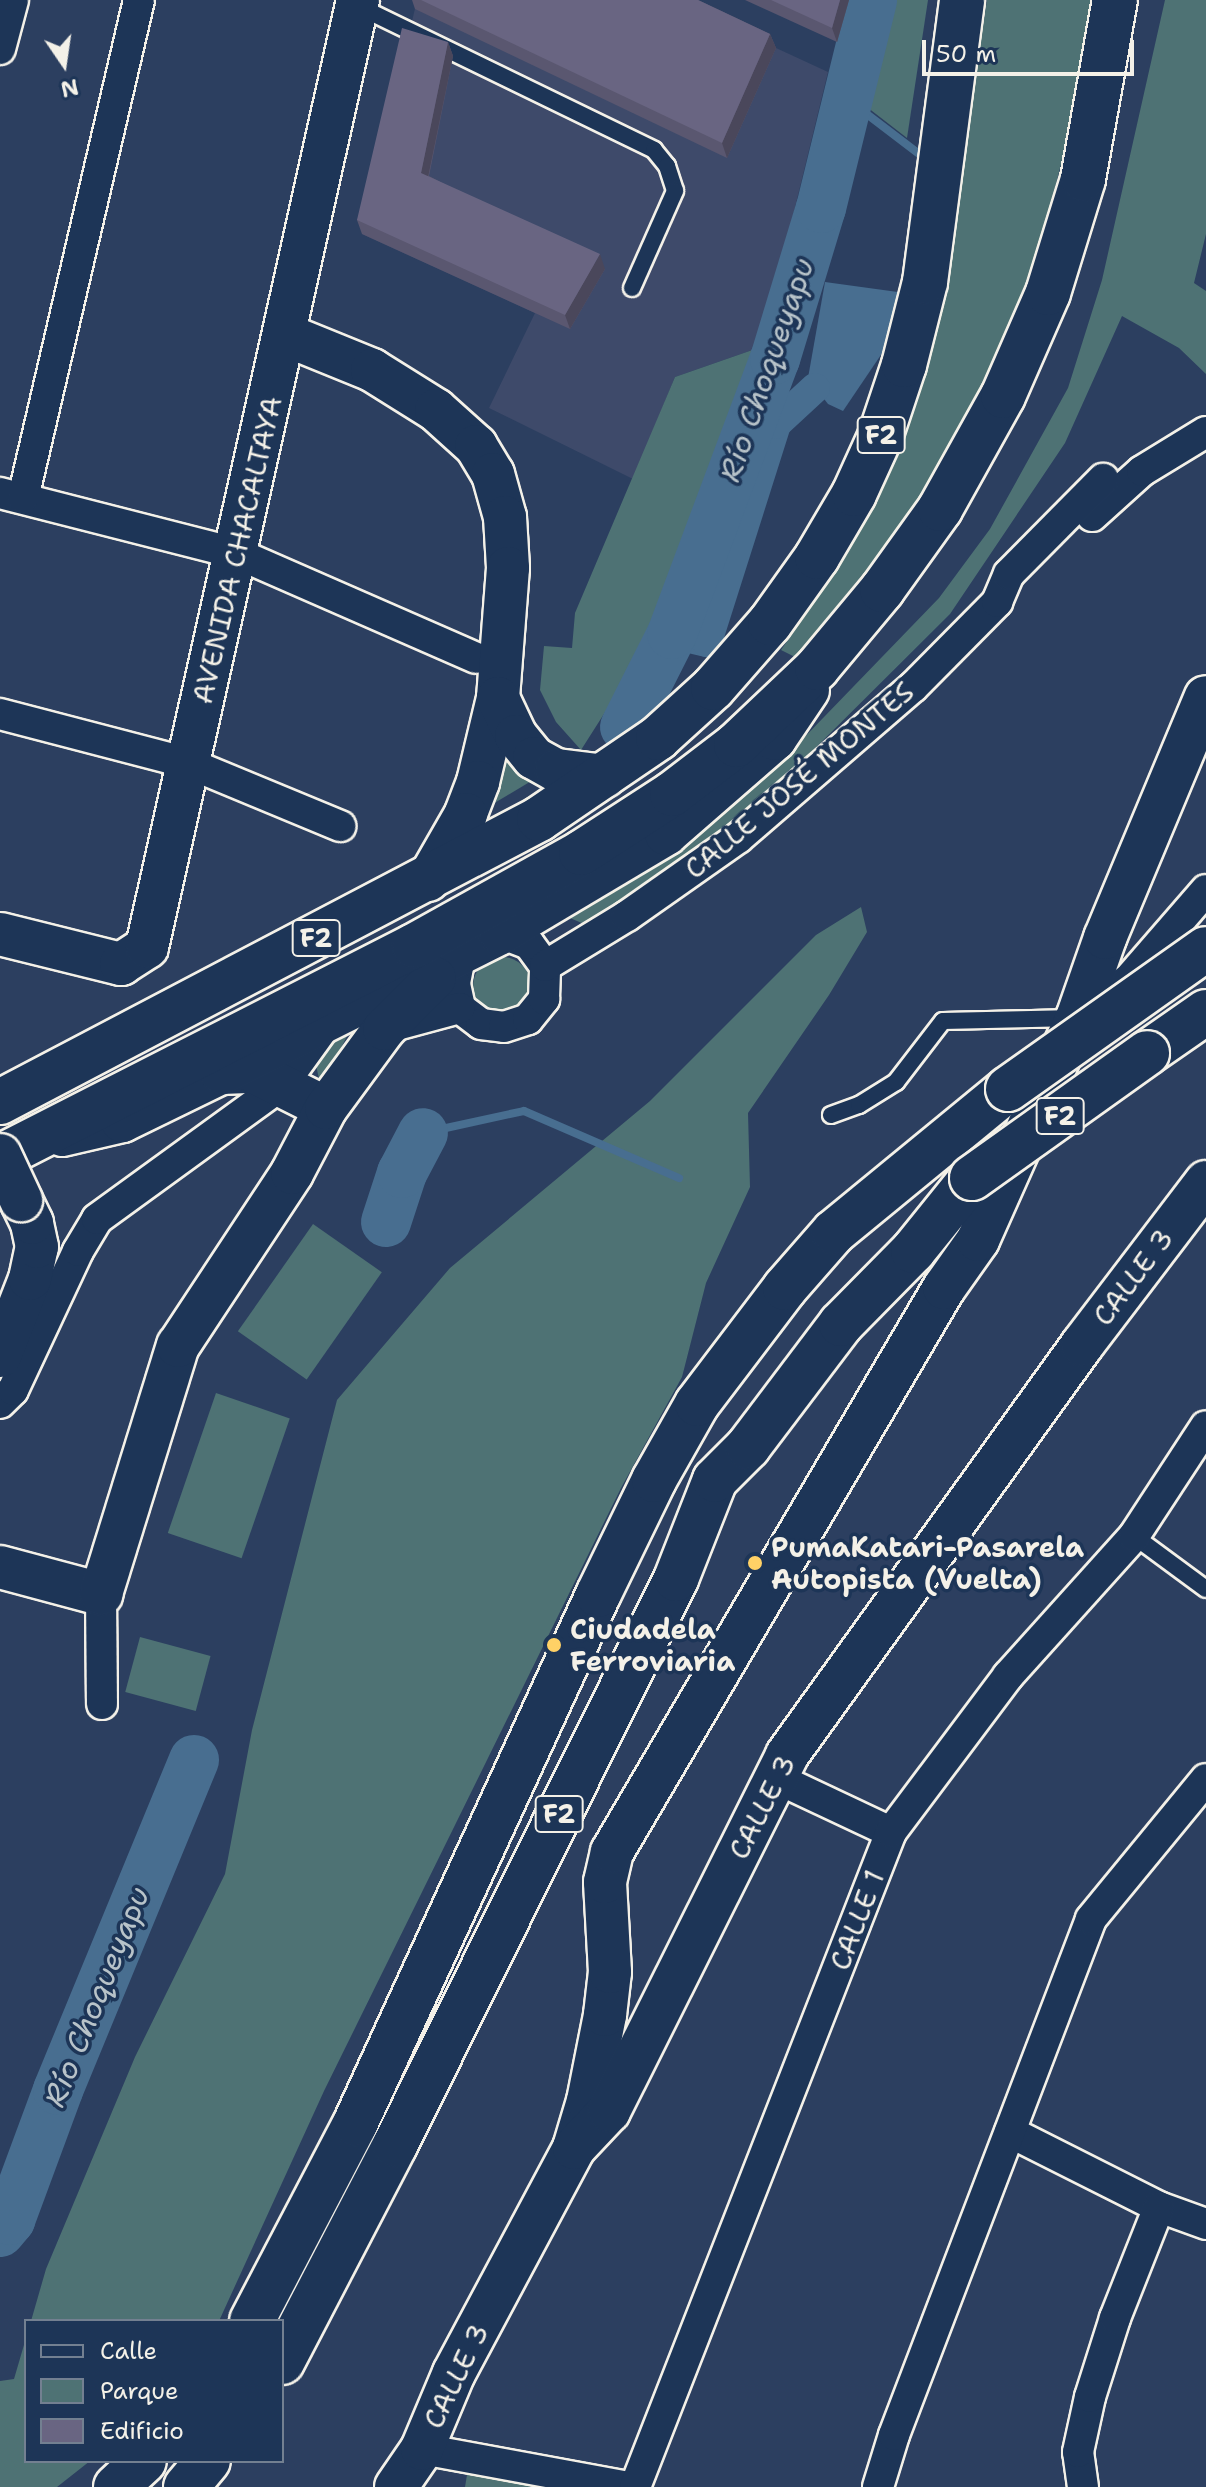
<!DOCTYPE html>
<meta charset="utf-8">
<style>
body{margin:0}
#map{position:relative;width:1206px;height:2487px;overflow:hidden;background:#2c3f60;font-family:"Shantell Sans",sans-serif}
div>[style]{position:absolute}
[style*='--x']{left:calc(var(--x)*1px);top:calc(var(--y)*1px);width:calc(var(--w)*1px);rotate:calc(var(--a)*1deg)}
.built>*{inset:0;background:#3e4a6a}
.green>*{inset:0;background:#4e7274;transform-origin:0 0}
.round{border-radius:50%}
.water>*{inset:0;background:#486e90}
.stream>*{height:8px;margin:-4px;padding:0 4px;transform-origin:4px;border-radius:4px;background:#486e90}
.canal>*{height:30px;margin:-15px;padding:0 15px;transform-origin:15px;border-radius:15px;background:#486e90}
.river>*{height:50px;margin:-25px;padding:0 25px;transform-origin:25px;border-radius:25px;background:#486e90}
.roads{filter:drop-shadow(2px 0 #f4f1e8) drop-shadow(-2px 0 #f4f1e8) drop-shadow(0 2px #f4f1e8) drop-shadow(0 -2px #f4f1e8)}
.lane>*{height:16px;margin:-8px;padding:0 8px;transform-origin:8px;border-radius:8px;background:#1d3557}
.street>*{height:30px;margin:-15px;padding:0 15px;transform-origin:15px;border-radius:15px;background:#1d3557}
.secondary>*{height:42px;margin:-21px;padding:0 21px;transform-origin:21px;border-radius:21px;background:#1d3557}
.highway>*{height:44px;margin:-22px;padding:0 22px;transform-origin:22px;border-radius:22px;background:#1d3557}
.bridges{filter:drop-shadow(2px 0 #f4f1e8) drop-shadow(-2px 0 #f4f1e8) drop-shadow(0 2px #f4f1e8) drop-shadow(0 -2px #f4f1e8)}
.secondary-bridge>*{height:42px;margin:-21px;padding:0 21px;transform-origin:21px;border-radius:21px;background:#1d3557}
.highway-bridge>*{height:44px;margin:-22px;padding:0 22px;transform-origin:22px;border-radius:22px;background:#1d3557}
.wall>*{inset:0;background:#5a5770}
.shaded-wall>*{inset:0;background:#4a475b}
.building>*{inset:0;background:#696582}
.dots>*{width:22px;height:22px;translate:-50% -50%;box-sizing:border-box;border:4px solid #1d3557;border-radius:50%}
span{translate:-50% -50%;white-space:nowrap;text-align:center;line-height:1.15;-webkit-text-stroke:7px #1d3557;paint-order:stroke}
.shield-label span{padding:2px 6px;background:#1d3557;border:2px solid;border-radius:6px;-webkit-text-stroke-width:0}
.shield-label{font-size:26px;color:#f4f1e8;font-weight:700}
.street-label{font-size:28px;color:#f4f1e8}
.poi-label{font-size:28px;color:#f4f1e8;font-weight:700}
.left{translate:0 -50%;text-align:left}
.water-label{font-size:30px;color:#b8c3c9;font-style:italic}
.legend{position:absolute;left:24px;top:2319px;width:260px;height:144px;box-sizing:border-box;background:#1d3557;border:2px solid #738091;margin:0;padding:10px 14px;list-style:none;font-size:24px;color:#f4f1e8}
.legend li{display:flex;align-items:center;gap:16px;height:40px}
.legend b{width:40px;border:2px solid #738091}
.north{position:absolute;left:24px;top:24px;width:80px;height:80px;-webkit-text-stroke:6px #1d3557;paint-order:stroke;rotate:167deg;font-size:22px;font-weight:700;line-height:32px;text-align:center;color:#f4f1e8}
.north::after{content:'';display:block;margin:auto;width:28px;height:36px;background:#f4f1e8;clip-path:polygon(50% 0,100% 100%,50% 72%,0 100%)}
.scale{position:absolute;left:922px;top:40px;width:212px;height:36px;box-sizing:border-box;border:4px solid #f4f1e8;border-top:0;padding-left:10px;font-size:24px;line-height:28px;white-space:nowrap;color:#f4f1e8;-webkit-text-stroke:6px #1d3557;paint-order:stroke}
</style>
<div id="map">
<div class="built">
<i style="clip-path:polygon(417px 0,672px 0,828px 72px,761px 347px,675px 377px,633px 479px,489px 408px,535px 313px,362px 234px)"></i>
</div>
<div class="green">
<i style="clip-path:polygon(865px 0,928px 0,907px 138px,841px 87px)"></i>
<i style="clip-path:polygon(987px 0,1091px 0,1075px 108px,1041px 244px,984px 388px,908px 519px,795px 657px,781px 650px,838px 567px,889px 475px,935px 333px)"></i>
<i style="clip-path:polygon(1165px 0,1206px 0,1206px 234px,1194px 283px,1206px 291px,1206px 374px,1179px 348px,1122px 316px,1065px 443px,950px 614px,747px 816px,679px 868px,584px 924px,570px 918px,673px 851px,767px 776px,939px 598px,990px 529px,1068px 388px,1102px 280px)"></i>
<i style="clip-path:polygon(761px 347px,660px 610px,623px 684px,581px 750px,556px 722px,540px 690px,544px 646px,572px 648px,575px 613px,675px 377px)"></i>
<i style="clip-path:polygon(496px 745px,538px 777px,471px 817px)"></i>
<i style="clip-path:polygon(861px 907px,867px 932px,829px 995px,748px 1113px,750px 1187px,706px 1283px,682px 1377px,621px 1488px,324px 2091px,219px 2321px,31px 2321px,46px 2269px,135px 2057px,225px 1874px,252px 1730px,337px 1400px,450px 1268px,650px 1101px,816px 935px)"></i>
<i class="round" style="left:473px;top:957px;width:58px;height:58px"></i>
<i style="clip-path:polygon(355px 1020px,321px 1088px,316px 1065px,337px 1032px)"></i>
<i style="left:313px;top:1224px;width:84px;height:131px;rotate:35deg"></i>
<i style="left:216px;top:1393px;width:78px;height:148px;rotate:19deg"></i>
<i style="left:140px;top:1637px;width:73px;height:57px;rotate:15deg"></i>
<i style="clip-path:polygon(26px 2338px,26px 2461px,90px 2461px,57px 2487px,0 2487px,0 2381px,14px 2379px)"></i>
<i style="clip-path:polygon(471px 2474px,544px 2487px,465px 2487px,467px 2475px)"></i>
</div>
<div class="water">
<i style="clip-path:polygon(825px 282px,905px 293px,893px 337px,843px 411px,828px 404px,808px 378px)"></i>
</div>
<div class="stream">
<i style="--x:847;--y:99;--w:101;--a:37.3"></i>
<i style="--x:423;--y:1133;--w:103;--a:-12.3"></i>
<i style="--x:524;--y:1111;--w:169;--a:23.4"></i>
</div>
<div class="canal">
<i style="--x:672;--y:634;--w:36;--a:13"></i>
<i style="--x:707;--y:642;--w:229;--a:-72.4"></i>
<i style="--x:776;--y:424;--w:53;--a:-42.7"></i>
</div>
<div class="river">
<i style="--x:625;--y:727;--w:104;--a:-63.2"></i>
<i style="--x:672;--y:634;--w:294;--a:-69.5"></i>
<i style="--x:775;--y:359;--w:158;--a:-73.1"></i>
<i style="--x:821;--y:208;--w:214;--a:-76.2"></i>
<i style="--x:386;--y:1222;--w:52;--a:-71.9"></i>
<i style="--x:402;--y:1173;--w:45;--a:-62.3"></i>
<i style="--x:0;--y:2232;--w:16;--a:-50"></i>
<i style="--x:10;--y:2220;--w:139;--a:-69.7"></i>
<i style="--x:58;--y:2090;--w:357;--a:-67.6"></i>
</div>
<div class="roads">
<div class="lane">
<i style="--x:358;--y:6;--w:329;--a:25.9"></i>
<i style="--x:654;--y:150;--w:21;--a:51"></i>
<i style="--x:667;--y:166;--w:26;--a:72"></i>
<i style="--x:675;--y:191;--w:106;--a:113.9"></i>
<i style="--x:831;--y:1115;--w:30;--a:-20"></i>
<i style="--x:859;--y:1105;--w:44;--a:-31.9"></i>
<i style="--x:896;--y:1082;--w:77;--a:-52.4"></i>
<i style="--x:943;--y:1021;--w:132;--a:-1.3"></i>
<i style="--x:1134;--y:1536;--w:89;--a:36.4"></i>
</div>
<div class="street">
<i style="--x:0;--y:49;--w:51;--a:-75.1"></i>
<i style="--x:0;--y:493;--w:244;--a:14.3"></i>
<i style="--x:236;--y:553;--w:262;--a:23.6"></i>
<i style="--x:23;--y:498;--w:511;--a:-76.89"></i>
<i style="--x:1092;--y:516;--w:67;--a:-42"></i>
<i style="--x:1142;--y:471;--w:75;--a:-31.4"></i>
<i style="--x:0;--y:714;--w:194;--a:14.6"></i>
<i style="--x:188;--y:763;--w:165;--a:22.5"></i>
<i style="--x:461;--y:952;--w:33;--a:101"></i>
<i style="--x:455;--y:984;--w:25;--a:78"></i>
<i style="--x:460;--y:1008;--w:26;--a:37"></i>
<i style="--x:481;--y:1024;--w:23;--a:7"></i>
<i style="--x:504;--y:1027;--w:25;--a:-18"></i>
<i style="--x:528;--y:1019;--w:26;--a:-51"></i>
<i style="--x:544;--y:999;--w:33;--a:-88"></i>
<i style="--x:545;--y:966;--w:27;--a:-126"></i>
<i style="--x:529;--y:944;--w:31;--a:-159"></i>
<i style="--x:545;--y:966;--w:96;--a:-31.4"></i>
<i style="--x:627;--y:916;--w:136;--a:-35.1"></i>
<i style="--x:738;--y:838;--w:231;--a:-40.8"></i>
<i style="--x:913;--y:687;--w:120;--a:-45.3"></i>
<i style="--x:997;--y:602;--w:30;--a:-67"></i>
<i style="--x:1009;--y:574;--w:134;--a:-45.3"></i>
<i style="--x:1101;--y:1000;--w:34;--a:-37"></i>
<i style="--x:1128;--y:980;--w:119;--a:-49.1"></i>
<i style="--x:389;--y:1027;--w:73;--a:-15"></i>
<i style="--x:0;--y:1403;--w:18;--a:-45"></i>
<i style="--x:13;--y:1390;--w:153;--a:-64.9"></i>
<i style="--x:78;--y:1251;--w:37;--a:-59"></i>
<i style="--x:97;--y:1219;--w:230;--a:-36"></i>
<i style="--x:283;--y:1084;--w:75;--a:-54.2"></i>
<i style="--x:101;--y:1594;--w:110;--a:89.5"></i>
<i style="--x:776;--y:1778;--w:127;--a:25.2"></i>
<i style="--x:1010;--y:2132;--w:167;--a:26.7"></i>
<i style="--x:1159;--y:2207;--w:50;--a:19.9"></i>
<i style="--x:422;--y:2449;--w:210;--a:10.4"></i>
<i style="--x:635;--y:2487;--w:703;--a:-68.65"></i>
<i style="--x:891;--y:1832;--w:195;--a:-53.1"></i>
<i style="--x:1008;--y:1676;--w:188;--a:-48"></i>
<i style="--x:1134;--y:1536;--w:131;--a:-56.8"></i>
<i style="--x:878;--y:2487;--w:54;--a:-72.9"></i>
<i style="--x:894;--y:2435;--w:552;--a:-69.1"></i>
<i style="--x:1091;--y:1919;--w:181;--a:-50.6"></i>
<i style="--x:1083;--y:2487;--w:35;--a:-98"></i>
<i style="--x:1078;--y:2452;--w:56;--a:-77.7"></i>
<i style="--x:1090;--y:2397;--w:83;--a:-72.4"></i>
<i style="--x:1115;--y:2318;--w:119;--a:-68.4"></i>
</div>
<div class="secondary">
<i style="--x:286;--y:335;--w:93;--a:22.1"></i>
<i style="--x:372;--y:370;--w:75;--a:32"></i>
<i style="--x:436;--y:410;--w:54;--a:42"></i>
<i style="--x:476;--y:446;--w:33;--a:59"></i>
<i style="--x:493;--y:474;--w:45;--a:74.4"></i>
<i style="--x:505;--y:517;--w:51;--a:86.6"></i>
<i style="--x:508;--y:568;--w:130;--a:94.4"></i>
<i style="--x:498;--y:698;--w:86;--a:103.4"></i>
<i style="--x:478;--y:782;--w:34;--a:111"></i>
<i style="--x:466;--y:814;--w:76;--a:119.9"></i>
<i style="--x:498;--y:698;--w:42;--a:64.7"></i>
<i style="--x:516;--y:736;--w:28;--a:51"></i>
<i style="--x:534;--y:758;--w:25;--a:29"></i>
<i style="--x:556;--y:770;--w:49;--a:7"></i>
<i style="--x:0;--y:934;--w:125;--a:13.9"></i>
<i style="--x:121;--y:964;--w:31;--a:-33"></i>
<i style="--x:147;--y:947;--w:970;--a:-77.44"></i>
<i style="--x:221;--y:1073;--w:33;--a:-2"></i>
<i style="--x:254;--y:1072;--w:80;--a:26.6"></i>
<i style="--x:62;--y:1135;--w:62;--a:-13.1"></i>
<i style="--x:122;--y:1121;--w:110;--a:-25.9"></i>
<i style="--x:221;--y:1073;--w:312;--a:-26.6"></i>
<i style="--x:500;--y:933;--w:193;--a:-30.8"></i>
<i style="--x:666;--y:834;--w:145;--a:-41.1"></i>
<i style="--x:775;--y:739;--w:59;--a:-56"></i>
<i style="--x:0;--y:1356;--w:83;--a:-68.7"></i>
<i style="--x:30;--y:1279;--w:33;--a:-78"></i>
<i style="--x:37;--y:1247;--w:25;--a:-102"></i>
<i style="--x:32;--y:1223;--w:25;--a:-116"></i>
<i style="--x:0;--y:1567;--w:105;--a:15"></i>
<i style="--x:101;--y:1594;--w:260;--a:-72.8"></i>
<i style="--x:178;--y:1346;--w:207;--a:-56.6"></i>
<i style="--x:292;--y:1173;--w:73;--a:-62.4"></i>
<i style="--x:326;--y:1108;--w:98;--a:-53.7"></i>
<i style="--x:384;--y:1029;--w:72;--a:-45"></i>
<i style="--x:574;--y:2148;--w:49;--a:-73.4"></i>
<i style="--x:588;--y:2101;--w:88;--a:-78.8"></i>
<i style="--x:605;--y:2015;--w:43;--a:-83.4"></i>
<i style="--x:610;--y:1972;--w:90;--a:-93.2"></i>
<i style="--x:605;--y:1882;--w:31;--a:-77"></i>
<i style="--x:612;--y:1852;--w:654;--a:-59.52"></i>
<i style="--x:944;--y:1288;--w:59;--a:-54.7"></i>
<i style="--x:978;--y:1240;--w:243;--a:-66"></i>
<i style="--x:1077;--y:1018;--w:85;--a:-70.7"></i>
<i style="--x:1105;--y:938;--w:261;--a:-67.3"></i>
<i style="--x:396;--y:2487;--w:46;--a:-55.6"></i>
<i style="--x:422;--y:2449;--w:82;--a:-67.2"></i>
<i style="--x:454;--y:2373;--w:255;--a:-61.9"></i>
<i style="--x:574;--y:2148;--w:51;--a:-46.6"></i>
<i style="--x:609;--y:2111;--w:398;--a:-63.4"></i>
<i style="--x:787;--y:1755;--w:505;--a:-54.26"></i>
<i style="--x:1082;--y:1345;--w:205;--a:-52.7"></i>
</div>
<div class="highway">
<i style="--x:1147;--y:1053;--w:72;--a:-34.8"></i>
<i style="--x:0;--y:1102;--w:609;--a:-27.7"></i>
<i style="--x:539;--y:819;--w:144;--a:-34.2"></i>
<i style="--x:658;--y:738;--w:74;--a:-42.3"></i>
<i style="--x:713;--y:688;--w:86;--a:-48.8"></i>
<i style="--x:770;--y:623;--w:81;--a:-54.5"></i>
<i style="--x:817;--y:557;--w:73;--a:-59.6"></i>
<i style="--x:854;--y:494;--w:63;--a:-65.5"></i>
<i style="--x:880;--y:437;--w:76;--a:-71.6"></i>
<i style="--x:904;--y:365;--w:86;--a:-75.8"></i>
<i style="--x:925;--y:282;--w:284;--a:-82.5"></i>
<i style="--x:0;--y:1157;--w:465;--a:-27"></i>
<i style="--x:414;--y:946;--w:191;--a:-29.1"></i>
<i style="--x:581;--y:853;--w:108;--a:-33"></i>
<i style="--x:672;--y:794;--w:81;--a:-37.4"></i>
<i style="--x:736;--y:745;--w:112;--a:-43.5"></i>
<i style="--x:817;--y:668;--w:102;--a:-50.2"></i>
<i style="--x:882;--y:590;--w:100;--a:-54.4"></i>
<i style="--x:940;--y:509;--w:129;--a:-60.9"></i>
<i style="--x:1003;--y:396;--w:112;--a:-66.4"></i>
<i style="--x:1048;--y:293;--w:119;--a:-72.9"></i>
<i style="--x:1083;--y:179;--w:182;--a:-79.9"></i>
<i style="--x:252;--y:2321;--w:222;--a:-62.4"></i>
<i style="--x:355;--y:2124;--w:582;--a:-65.33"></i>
<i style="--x:598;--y:1595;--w:128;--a:-64"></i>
<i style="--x:654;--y:1480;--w:87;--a:-60.5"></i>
<i style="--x:697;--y:1404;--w:146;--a:-52.8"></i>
<i style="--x:785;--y:1288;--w:74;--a:-48.8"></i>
<i style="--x:834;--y:1232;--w:225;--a:-39.4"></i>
<i style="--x:282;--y:2362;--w:245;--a:-62.5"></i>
<i style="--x:395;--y:2145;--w:632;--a:-63.6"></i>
<i style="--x:676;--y:1579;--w:106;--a:-68.5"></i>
<i style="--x:715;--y:1480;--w:47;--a:-45"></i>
<i style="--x:748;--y:1447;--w:154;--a:-52.9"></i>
<i style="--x:841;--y:1324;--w:103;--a:-45.4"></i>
<i style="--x:913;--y:1251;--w:94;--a:-51.1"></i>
<i style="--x:116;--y:2487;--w:38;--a:-43"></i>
<i style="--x:186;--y:2487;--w:34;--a:-50"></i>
</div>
</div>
<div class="bridges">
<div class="secondary-bridge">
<i style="--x:0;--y:1155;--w:50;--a:65"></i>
</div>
<div class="highway-bridge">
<i style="--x:1008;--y:1089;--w:242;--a:-35.3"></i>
<i style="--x:972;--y:1178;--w:215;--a:-35.5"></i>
</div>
</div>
<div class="wall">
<i style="clip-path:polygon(412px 0,698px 0,770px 34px,776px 48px,727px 158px,415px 9px)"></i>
<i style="clip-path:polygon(745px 0,849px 0,837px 42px)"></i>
<i style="clip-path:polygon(448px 42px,453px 56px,429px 176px,605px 269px,570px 329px,362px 234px,357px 220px)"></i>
</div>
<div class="shaded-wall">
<i style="clip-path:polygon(840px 0,849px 0,837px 42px,832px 28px)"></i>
<i style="clip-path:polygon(770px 34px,776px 48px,727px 158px,722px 143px)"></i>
<i style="clip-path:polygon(448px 42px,453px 56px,426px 187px,421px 173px)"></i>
<i style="clip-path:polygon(600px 254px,605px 269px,570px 329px,565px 315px)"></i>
</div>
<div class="building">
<i style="clip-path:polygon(421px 0,698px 0,770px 34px,722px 143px)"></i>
<i style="clip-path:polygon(771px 0,840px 0,832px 28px)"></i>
<i style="clip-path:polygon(402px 28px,448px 42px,421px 173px,600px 254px,565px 315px,357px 220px)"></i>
</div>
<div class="dots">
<i style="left:755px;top:1563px;background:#ffd166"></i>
<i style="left:554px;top:1645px;background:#ffd166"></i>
</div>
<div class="shield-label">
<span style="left:881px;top:435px">F2</span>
<span style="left:316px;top:938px">F2</span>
<span style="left:1060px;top:1116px">F2</span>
<span style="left:559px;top:1814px">F2</span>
</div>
<div class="street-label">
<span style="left:237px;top:550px;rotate:-77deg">AVENIDA CHACALTAYA</span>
<span style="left:799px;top:780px;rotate:-40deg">CALLE JOSÉ MONTES</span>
<span style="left:1133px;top:1277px;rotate:-53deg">CALLE 3</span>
<span style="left:762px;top:1807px;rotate:-63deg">CALLE 3</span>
<span style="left:857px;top:1920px;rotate:-69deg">CALLE 1</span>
<span style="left:456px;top:2376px;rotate:-64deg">CALLE 3</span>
</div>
<div class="poi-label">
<span class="left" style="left:771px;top:1563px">PumaKatari-Pasarela<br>Autopista (Vuelta)</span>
<span class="left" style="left:570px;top:1645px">Ciudadela<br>Ferroviaria</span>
</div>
<div class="water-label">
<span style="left:767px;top:370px;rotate:-71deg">Río Choqueyapu</span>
<span style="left:97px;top:1997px;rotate:-68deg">Río Choqueyapu</span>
</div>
<ul class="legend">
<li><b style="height:10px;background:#1d3557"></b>Calle</li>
<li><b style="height:22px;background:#4e7274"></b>Parque</li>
<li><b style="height:22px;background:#696582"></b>Edificio</li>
</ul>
<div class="north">N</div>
<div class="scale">50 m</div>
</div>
